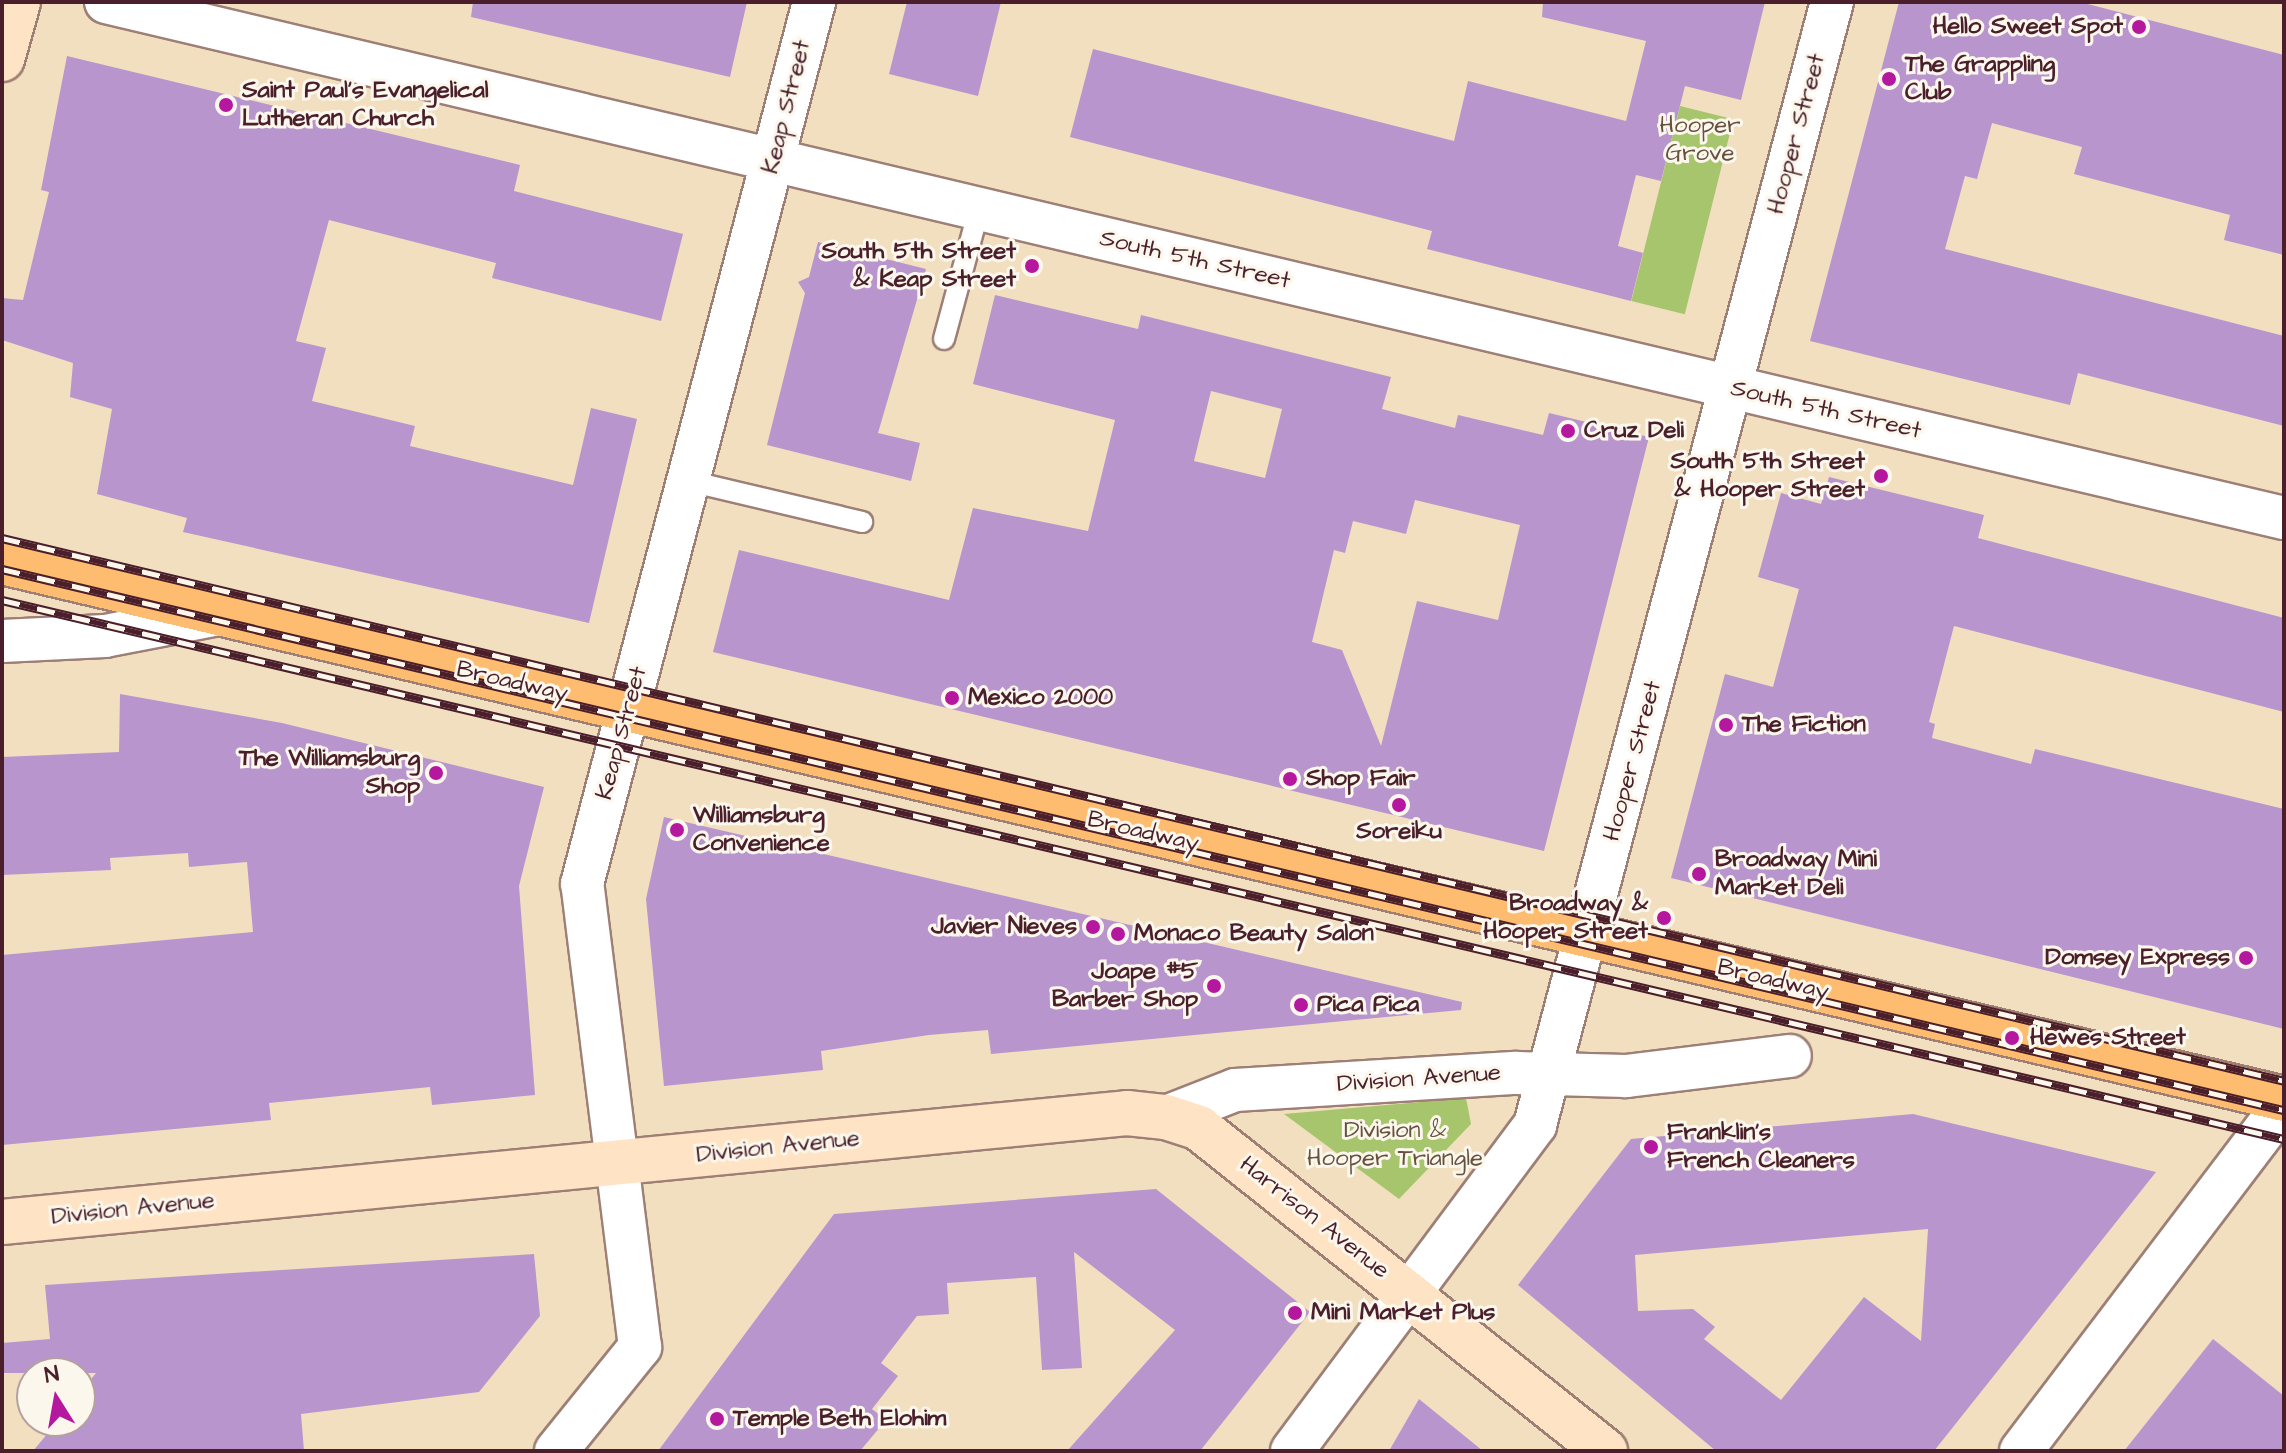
<!DOCTYPE html>
<style>
body{margin:0}
#map{position:relative;width:2286px;height:1453px;overflow:hidden;background:#f1dfc0;font-family:"Architects Daughter",sans-serif}
div>[style]{position:absolute}
[style*='--x']{left:calc(var(--x)*1px);top:calc(var(--y)*1px);width:calc(var(--w)*1px);rotate:calc(var(--a)*1deg)}
.green>*{inset:0;background:#a7c56c;transform-origin:0 0}
.building>*{inset:0;background:#b995ce}
.roads{filter:drop-shadow(2px 0 #9e7f76) drop-shadow(-2px 0 #9e7f76) drop-shadow(0 2px #9e7f76) drop-shadow(0 -2px #9e7f76)}
.lane>*{height:20px;margin:-10px;padding:0 10px;transform-origin:10px;border-radius:10px;background:#fff}
.street>*{height:42px;margin:-21px;padding:0 21px;transform-origin:21px;border-radius:21px;background:#fff}
.secondary>*{height:44px;margin:-22px;padding:0 22px;transform-origin:22px;border-radius:22px;background:#fee4c5}
.primary>*{height:44px;margin:-22px;padding:0 22px;transform-origin:22px;border-radius:22px;background:#fdbc6f}
.rail>*{height:9px;margin-top:-4.5px;transform-origin:0;background:repeating-linear-gradient(90deg,#fbf7ec 0 18px,#4a1f2b 0 36px);box-sizing:border-box;border-block:2px solid #4a1f2b}
.dots>*{width:22px;height:22px;translate:-50% -50%;box-sizing:border-box;border:4px solid #fbf7ec;border-radius:50%}
span{translate:-50% -50%;white-space:nowrap;text-align:center;line-height:1.15;-webkit-text-stroke:6px #fbf7ec;paint-order:stroke}
.poi-label{font-size:24px;color:#4a1f2b;font-weight:700}
.right{translate:-100% -50%;text-align:right}
.left{translate:0 -50%;text-align:left}
.street-label{font-size:24px;color:#4a1f2b}
.park-label{font-size:24px;color:#66513e}
.frame{position:absolute;inset:0;border:4px solid #4a1f2b;pointer-events:none}
.north{position:absolute;left:16px;top:1357px;width:80px;height:80px;box-sizing:border-box;background:#fbf7ec;border:2px solid #b4a19f;border-radius:50%;rotate:349deg;font-size:22px;font-weight:700;line-height:32px;text-align:center;color:#4a1f2b}
.north::after{content:'';display:block;margin:auto;width:28px;height:36px;background:#b5179e;clip-path:polygon(50% 0,100% 100%,50% 72%,0 100%)}
</style>
<div id="map">
<div class="green">
<i style="left:1680px;top:106px;width:55px;height:201px;rotate:14deg"></i>
<i style="clip-path:polygon(1466px 1098px,1471px 1124px,1399px 1199px,1284px 1114px)"></i>
</div>
<div class="building">
<i style="clip-path:polygon(473px 2px,747px 2px,730px 77px,471px 17px)"></i>
<i style="clip-path:polygon(907px 2px,1001px 2px,978px 96px,889px 74px)"></i>
<i style="clip-path:polygon(1543px 2px,1765px 2px,1741px 100px,1685px 86px,1661px 181px,1636px 175px,1618px 246px,1643px 253px,1631px 301px,1427px 249px,1432px 231px,1070px 137px,1093px 49px,1454px 141px,1468px 81px,1626px 121px,1646px 41px,1542px 17px)"></i>
<i style="clip-path:polygon(1899px 2px,2080px 2px,2284px 55px,2284px 255px,2224px 240px,2230px 215px,2074px 174px,2082px 147px,1992px 123px,1977px 179px,1965px 176px,1945px 249px,2284px 336px,2284px 426px,2078px 373px,2070px 405px,1810px 341px)"></i>
<i style="clip-path:polygon(67px 56px,520px 165px,514px 191px,683px 234px,661px 321px,492px 278px,496px 263px,329px 220px,296px 341px,326px 348px,312px 401px,415px 426px,410px 446px,573px 485px,591px 408px,637px 419px,589px 623px,183px 532px,187px 518px,97px 494px,112px 409px,70px 397px,73px 363px,2px 340px,2px 298px,23px 300px,49px 192px,41px 190px)"></i>
<i style="clip-path:polygon(818px 242px,926px 269px,878px 433px,920px 443px,911px 481px,767px 445px,805px 293px,798px 282px,809px 277px)"></i>
<i style="clip-path:polygon(evenodd,995px 295px,1138px 329px,1141px 315px,1391px 377px,1382px 409px,1455px 428px,1458px 415px,1543px 435px,1549px 413px,1649px 437px,1544px 851px,713px 652px,739px 550px,949px 600px,973px 508px,1088px 531px,1115px 420px,973px 384px,995px 295px,1211px 391px,1282px 409px,1265px 478px,1194px 461px,1211px 391px,995px 295px,1415px 500px,1520px 525px,1498px 620px,1417px 601px,1381px 746px,1342px 650px,1312px 642px,1334px 550px,1345px 553px,1353px 521px,1406px 534px,1415px 500px)"></i>
<i style="clip-path:polygon(1829px 477px,1984px 515px,1978px 538px,2284px 618px,2284px 712px,1954px 626px,1929px 722px,1935px 724px,1932px 738px,2031px 764px,2035px 749px,2284px 809px,2284px 1029px,1671px 878px,1725px 674px,1773px 687px,1799px 589px,1758px 577px,1781px 493px,1821px 504px)"></i>
<i style="clip-path:polygon(120px 694px,282px 723px,544px 787px,519px 886px,535px 1095px,432px 1105px,430px 1087px,269px 1103px,271px 1120px,2px 1145px,2px 955px,253px 932px,247px 862px,189px 867px,188px 853px,110px 858px,111px 870px,2px 875px,2px 757px,119px 752px)"></i>
<i style="clip-path:polygon(664px 817px,1462px 1002px,1461px 1010px,991px 1054px,988px 1030px,929px 1035px,821px 1051px,823px 1070px,664px 1086px,646px 899px)"></i>
<i style="clip-path:polygon(evenodd,1913px 1114px,2156px 1172px,1934px 1451px,1716px 1451px,1518px 1285px,1631px 1139px,1913px 1114px,1928px 1229px,1921px 1341px,1864px 1297px,1781px 1400px,1704px 1339px,1715px 1327px,1693px 1309px,1638px 1311px,1635px 1255px,1928px 1229px)"></i>
<i style="clip-path:polygon(1156px 1189px,1310px 1312px,1200px 1451px,1067px 1451px,1175px 1330px,1074px 1252px,1082px 1368px,1042px 1370px,1036px 1277px,947px 1283px,949px 1314px,917px 1316px,881px 1363px,898px 1376px,872px 1409px,886px 1420px,860px 1451px,658px 1451px,834px 1214px)"></i>
<i style="clip-path:polygon(534px 1254px,540px 1316px,479px 1392px,301px 1414px,304px 1451px,33px 1451px,58px 1421px,80px 1421px,80px 1393px,96px 1373px,2px 1373px,2px 1343px,50px 1339px,45px 1285px)"></i>
<i style="clip-path:polygon(2213px 1339px,2284px 1396px,2284px 1451px,2124px 1451px)"></i>
<i style="clip-path:polygon(1419px 1399px,1483px 1451px,1389px 1451px)"></i>
</div>
<div class="roads">
<div class="lane">
<i style="--x:944;--y:339;--w:135;--a:-74.9"></i>
<i style="--x:689;--y:481;--w:178;--a:13.3"></i>
</div>
<div class="street">
<i style="--x:106;--y:2;--w:2238;--a:13.33"></i>
<i style="--x:2;--y:641;--w:103;--a:-2.8"></i>
<i style="--x:105;--y:636;--w:115;--a:-11"></i>
<i style="--x:1166;--y:1117;--w:74;--a:-21.4"></i>
<i style="--x:1235;--y:1090;--w:282;--a:-3.5"></i>
<i style="--x:1516;--y:1073;--w:110;--a:1.6"></i>
<i style="--x:1626;--y:1076;--w:165;--a:-7"></i>
<i style="--x:556;--y:1451;--w:134;--a:-51.1"></i>
<i style="--x:640;--y:1347;--w:467;--a:-97.1"></i>
<i style="--x:582;--y:884;--w:912;--a:-75.26"></i>
<i style="--x:1292;--y:1451;--w:407;--a:-53.3"></i>
<i style="--x:1535;--y:1125;--w:1162;--a:-75.19"></i>
<i style="--x:2021;--y:1451;--w:435;--a:-52.8"></i>
</div>
<div class="secondary">
<i style="--x:2;--y:59;--w:59;--a:-74.3"></i>
<i style="--x:2;--y:1222;--w:1130;--a:-5.53"></i>
<i style="--x:1127;--y:1113;--w:39;--a:6"></i>
<i style="--x:1166;--y:1117;--w:35;--a:18"></i>
<i style="--x:1199;--y:1128;--w:519;--a:38.5"></i>
</div>
<div class="primary">
<i style="--x:2;--y:562;--w:2344;--a:13.24"></i>
</div>
</div>
<div class="rail">
<i style="--x:2;--y:538;--w:2346;--a:13.38"></i>
<i style="--x:2;--y:569;--w:2345;--a:13.34"></i>
<i style="--x:2;--y:600;--w:2345;--a:13.29"></i>
</div>
<div class="dots">
<i style="left:2139px;top:27px;background:#b5179e"></i>
<i style="left:1889px;top:79px;background:#b5179e"></i>
<i style="left:226px;top:105px;background:#b5179e"></i>
<i style="left:1032px;top:266px;background:#b5179e"></i>
<i style="left:1568px;top:431px;background:#b5179e"></i>
<i style="left:1881px;top:476px;background:#b5179e"></i>
<i style="left:952px;top:698px;background:#b5179e"></i>
<i style="left:1726px;top:725px;background:#b5179e"></i>
<i style="left:436px;top:773px;background:#b5179e"></i>
<i style="left:1290px;top:779px;background:#b5179e"></i>
<i style="left:1399px;top:805px;background:#b5179e"></i>
<i style="left:677px;top:830px;background:#b5179e"></i>
<i style="left:1699px;top:874px;background:#b5179e"></i>
<i style="left:1664px;top:918px;background:#b5179e"></i>
<i style="left:1093px;top:927px;background:#b5179e"></i>
<i style="left:1118px;top:934px;background:#b5179e"></i>
<i style="left:2246px;top:958px;background:#b5179e"></i>
<i style="left:1214px;top:986px;background:#b5179e"></i>
<i style="left:1301px;top:1005px;background:#b5179e"></i>
<i style="left:2012px;top:1038px;background:#b5179e"></i>
<i style="left:1651px;top:1147px;background:#b5179e"></i>
<i style="left:1295px;top:1313px;background:#b5179e"></i>
<i style="left:717px;top:1419px;background:#b5179e"></i>
</div>
<div class="poi-label">
<span class="right" style="left:2123px;top:27px">Hello Sweet Spot</span>
<span class="left" style="left:1905px;top:79px">The Grappling<br>Club</span>
<span class="left" style="left:242px;top:105px">Saint Paul's Evangelical<br>Lutheran Church</span>
<span class="right" style="left:1016px;top:266px">South 5th Street<br>&amp; Keap Street</span>
<span class="left" style="left:1584px;top:431px">Cruz Deli</span>
<span class="right" style="left:1865px;top:476px">South 5th Street<br>&amp; Hooper Street</span>
<span class="left" style="left:968px;top:698px">Mexico 2000</span>
<span class="left" style="left:1742px;top:725px">The Fiction</span>
<span class="right" style="left:420px;top:773px">The Williamsburg<br>Shop</span>
<span class="left" style="left:1306px;top:779px">Shop Fair</span>
<span class="left" style="left:693px;top:830px">Williamsburg<br>Convenience</span>
<span style="left:1399px;top:832px">Soreiku</span>
<span class="left" style="left:1715px;top:874px">Broadway Mini<br>Market Deli</span>
<span class="right" style="left:1648px;top:918px">Broadway &amp;<br>Hooper Street</span>
<span class="right" style="left:1077px;top:927px">Javier Nieves</span>
<span class="left" style="left:1134px;top:934px">Monaco Beauty Salon</span>
<span class="right" style="left:2230px;top:958px">Domsey Express</span>
<span class="right" style="left:1198px;top:986px">Joape #5<br>Barber Shop</span>
<span class="left" style="left:1317px;top:1005px">Pica Pica</span>
<span class="left" style="left:2030px;top:1038px">Hewes Street</span>
<span class="left" style="left:1667px;top:1147px">Franklin's<br>French Cleaners</span>
<span class="left" style="left:1311px;top:1313px">Mini Market Plus</span>
<span class="left" style="left:733px;top:1419px">Temple Beth Elohim</span>
</div>
<div class="street-label">
<span style="left:787px;top:107px;rotate:-76deg">Keap Street</span>
<span style="left:1797px;top:134px;rotate:-75deg">Hooper Street</span>
<span style="left:1195px;top:260px;rotate:13deg">South 5th Street</span>
<span style="left:1826px;top:410px;rotate:13deg">South 5th Street</span>
<span style="left:512px;top:682px;rotate:13deg">Broadway</span>
<span style="left:622px;top:733px;rotate:-75deg">Keap Street</span>
<span style="left:1633px;top:761px;rotate:-75deg">Hooper Street</span>
<span style="left:1143px;top:832px;rotate:13deg">Broadway</span>
<span style="left:1773px;top:980px;rotate:13deg">Broadway</span>
<span style="left:1419px;top:1079px;rotate:-4deg">Division Avenue</span>
<span style="left:778px;top:1147px;rotate:-6deg">Division Avenue</span>
<span style="left:133px;top:1209px;rotate:-6deg">Division Avenue</span>
<span style="left:1314px;top:1218px;rotate:38deg">Harrison Avenue</span>
</div>
<div class="park-label">
<span style="left:1700px;top:140px">Hooper<br>Grove</span>
<span style="left:1395px;top:1145px">Division &amp;<br>Hooper Triangle</span>
</div>
<div class="frame"></div>
<div class="north">N</div>
</div>
